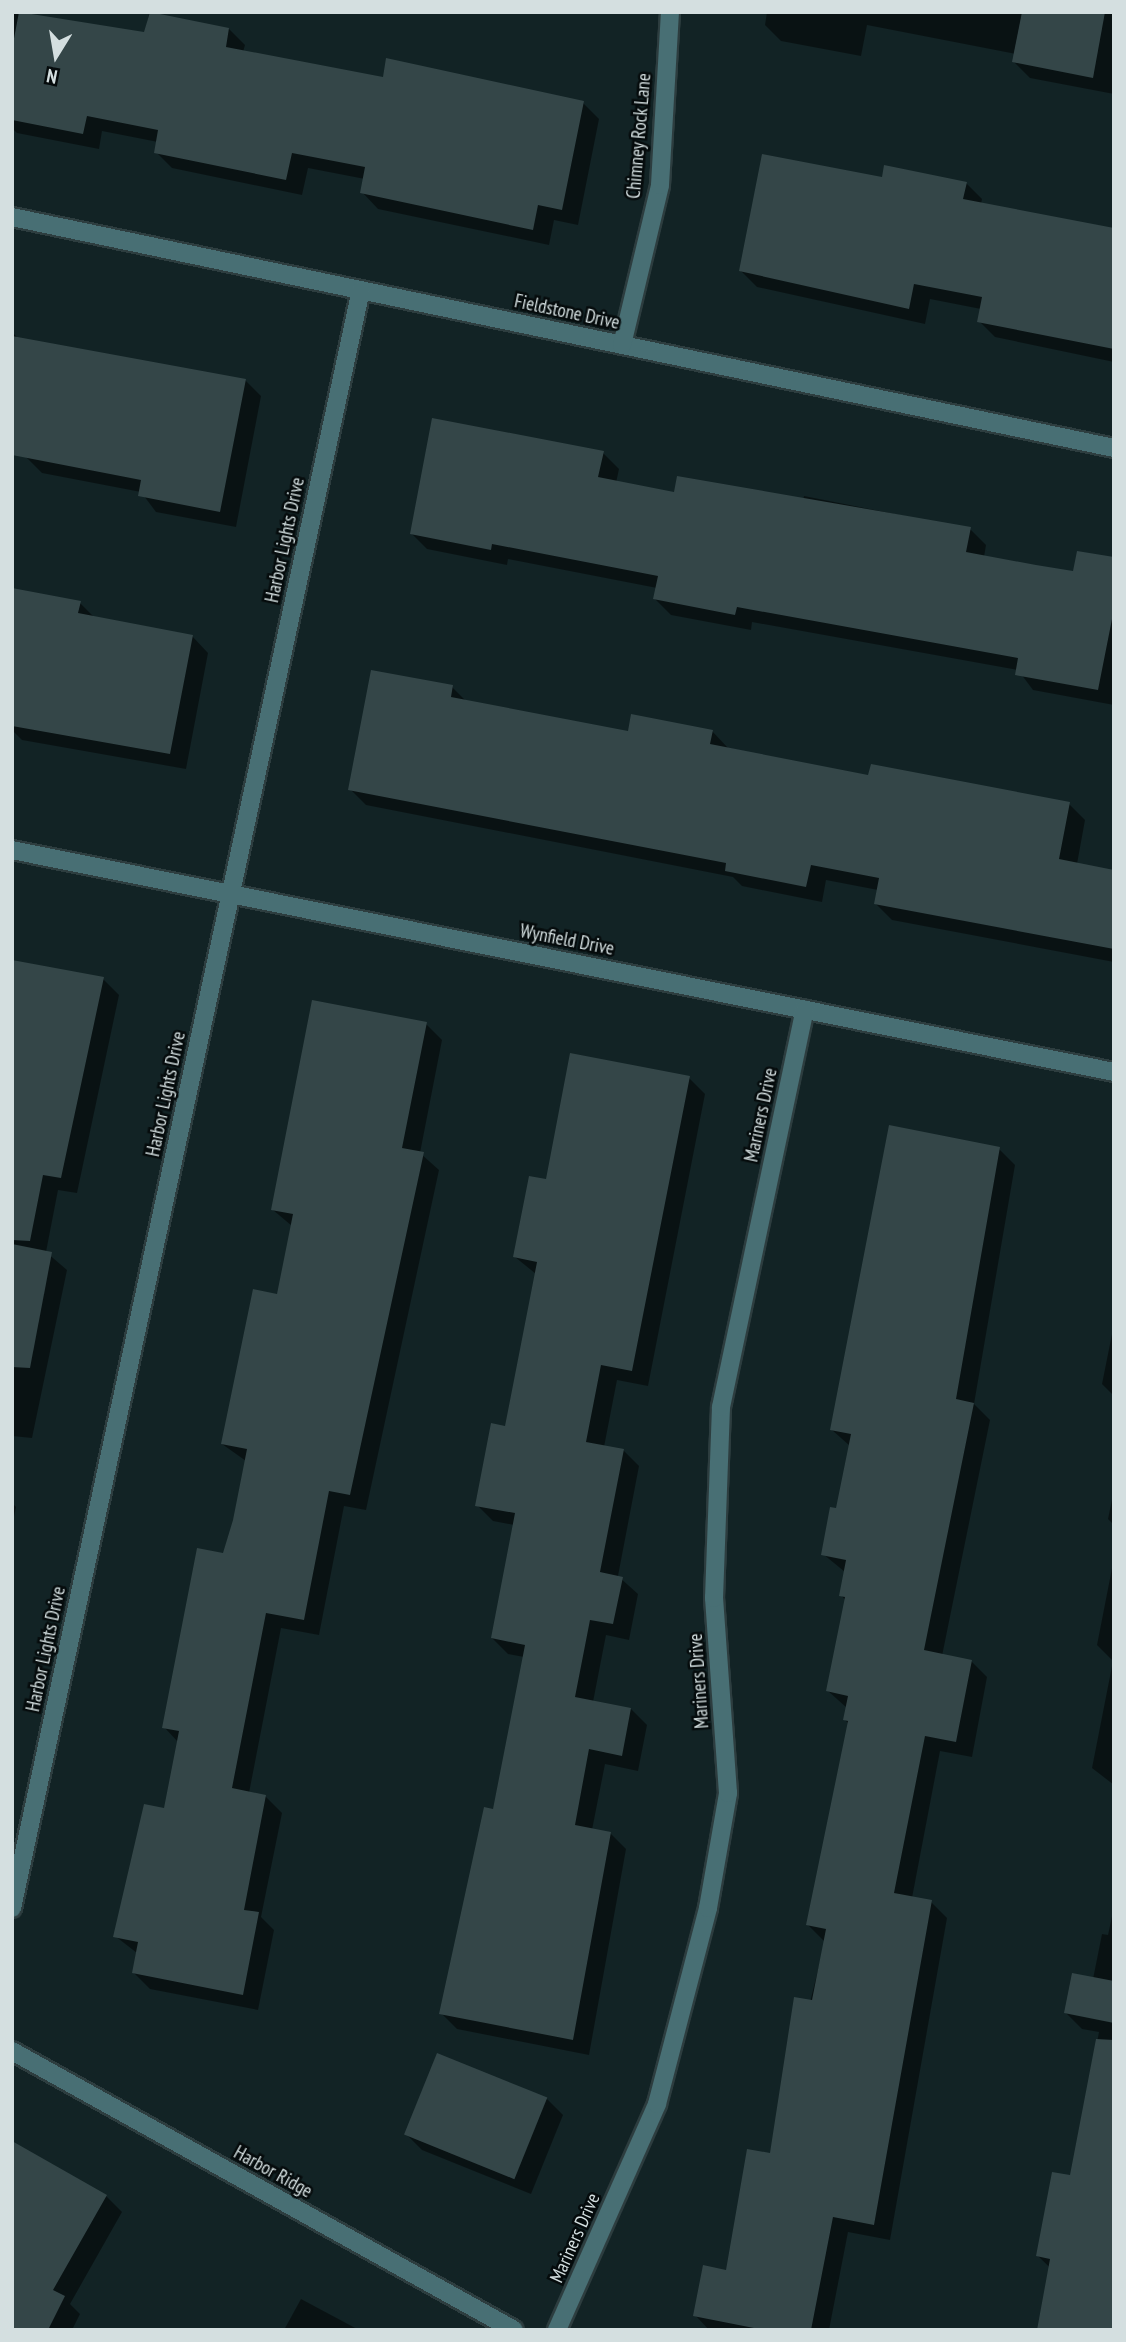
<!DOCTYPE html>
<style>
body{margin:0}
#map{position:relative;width:1126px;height:2342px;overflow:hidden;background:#122325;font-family:"PT Sans Narrow",sans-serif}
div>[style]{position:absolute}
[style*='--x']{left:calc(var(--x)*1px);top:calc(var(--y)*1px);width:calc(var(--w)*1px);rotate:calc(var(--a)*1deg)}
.shadow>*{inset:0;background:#0007}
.building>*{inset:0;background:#344648;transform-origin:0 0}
.roads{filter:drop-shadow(2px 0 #2d3d3f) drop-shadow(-2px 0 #2d3d3f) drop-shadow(0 2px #2d3d3f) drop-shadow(0 -2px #2d3d3f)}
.minor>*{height:18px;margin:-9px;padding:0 9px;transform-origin:9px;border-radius:9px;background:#486f74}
span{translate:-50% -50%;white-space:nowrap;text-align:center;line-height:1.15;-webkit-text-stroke:5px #050b0c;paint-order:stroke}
.street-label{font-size:19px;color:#d4dfe0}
.frame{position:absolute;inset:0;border:14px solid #d4dfe0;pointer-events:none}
.north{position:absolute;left:21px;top:21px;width:70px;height:70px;-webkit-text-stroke:5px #050b0c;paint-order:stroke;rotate:191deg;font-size:19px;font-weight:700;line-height:28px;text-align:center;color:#d4dfe0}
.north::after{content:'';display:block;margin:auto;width:24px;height:32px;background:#d4dfe0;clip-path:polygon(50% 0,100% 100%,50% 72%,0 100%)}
</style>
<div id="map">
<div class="shadow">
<i style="clip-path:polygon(12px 12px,145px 34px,149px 14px,229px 29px,245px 45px,243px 52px,384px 79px,583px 103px,599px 119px,578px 225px,554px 220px,549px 245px,378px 209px,362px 192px,365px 179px,308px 168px,302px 195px,172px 168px,156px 152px,158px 142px,102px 131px,99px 149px,17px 133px,12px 128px)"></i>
<i style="clip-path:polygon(767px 12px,1114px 12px,1114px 94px,1030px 78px,1014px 62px,1016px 54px,867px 25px,861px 56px,781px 41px,765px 25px)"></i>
<i style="clip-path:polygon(883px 179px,966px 183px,982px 199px,981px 204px,1114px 229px,1114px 362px,995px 337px,979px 321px,981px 309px,930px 299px,925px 324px,757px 287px,741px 271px)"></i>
<i style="clip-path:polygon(12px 332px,19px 339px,245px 380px,261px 396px,236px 527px,156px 512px,141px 492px,42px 473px,26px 457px,12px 423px)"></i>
<i style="clip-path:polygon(603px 453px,619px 469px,616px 483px,675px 494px,803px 502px,804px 496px,970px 529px,986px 545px,984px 557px,1074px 573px,1114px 559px,1114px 705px,1033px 690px,1018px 670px,752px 622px,751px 630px,671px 615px,655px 599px,657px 588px,508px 559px,507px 565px,427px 549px,411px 533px)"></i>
<i style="clip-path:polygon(12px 589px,80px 603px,95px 618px,192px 636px,208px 653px,186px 769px,22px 740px,12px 730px)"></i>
<i style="clip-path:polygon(452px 687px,467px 702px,629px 733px,712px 731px,728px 748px,870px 777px,1069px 804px,1085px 820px,1077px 864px,1114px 871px,1114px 962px,892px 920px,876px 904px,878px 890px,826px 880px,822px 902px,742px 886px,733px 877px,366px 805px,350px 789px)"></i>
<i style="clip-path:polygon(12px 961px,103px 979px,119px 995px,77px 1193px,58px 1190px,46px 1252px,67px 1270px,32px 1438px,12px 1436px)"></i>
<i style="clip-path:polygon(426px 1024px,442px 1040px,420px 1153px,439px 1170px,366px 1510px,344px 1506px,319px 1635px,281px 1628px,249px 1793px,266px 1797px,282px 1813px,261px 1917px,274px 1930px,258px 2010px,150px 1989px,134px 1973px,137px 1953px,115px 1936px,165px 1810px,178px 1742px,164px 1727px,235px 1521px,246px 1461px,222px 1444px,278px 1296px,292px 1226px,273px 1210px)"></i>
<i style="clip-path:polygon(689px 1078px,705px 1094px,648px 1386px,617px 1380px,604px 1447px,623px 1450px,639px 1466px,618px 1576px,638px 1594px,629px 1640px,606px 1635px,593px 1702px,631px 1709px,647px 1725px,638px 1771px,605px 1764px,592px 1830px,610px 1833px,626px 1849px,589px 2055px,457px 2029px,441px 2013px,494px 1811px,524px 1657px,508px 1654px,492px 1638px,514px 1525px,493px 1521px,477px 1505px,506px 1428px,536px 1274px,515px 1257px,547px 1181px)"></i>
<i style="clip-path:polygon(999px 1149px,1015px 1165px,974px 1404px,990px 1420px,942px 1656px,971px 1661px,987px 1677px,972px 1757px,940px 1751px,912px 1898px,931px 1902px,947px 1918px,890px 2240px,848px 2232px,829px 2330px,709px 2330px,695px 2315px,727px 2272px,772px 2155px,825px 1942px,808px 1925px,849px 1724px,845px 1720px,847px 1708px,828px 1691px,846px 1601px,841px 1595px,845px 1572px,823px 1554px,838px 1510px,850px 1446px,832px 1430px)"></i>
<i style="clip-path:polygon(1114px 1324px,1114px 1396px,1102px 1384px)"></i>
<i style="clip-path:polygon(1114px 1490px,1114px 1525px,1108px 1519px)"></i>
<i style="clip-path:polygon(12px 1503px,16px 1507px,12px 1526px)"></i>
<i style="clip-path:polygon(1114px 1558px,1114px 1785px,1092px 1768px,1113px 1661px,1097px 1645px)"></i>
<i style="clip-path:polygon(1114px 1907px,1114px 2330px,1038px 2256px,1071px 2177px,1099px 2032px,1082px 2029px,1066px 2013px,1093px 1979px,1102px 1934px,1108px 1935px)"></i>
<i style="clip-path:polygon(547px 2099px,563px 2115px,531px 2194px,422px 2150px,406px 2134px)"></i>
<i style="clip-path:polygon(106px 2196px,122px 2212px,70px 2304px,80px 2314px,72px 2330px,12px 2330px)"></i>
<i style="clip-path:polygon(301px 2299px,359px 2330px,284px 2330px)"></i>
</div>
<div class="building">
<i style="clip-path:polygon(19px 12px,144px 32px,150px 12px,229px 28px,226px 47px,383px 77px,386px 58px,584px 101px,562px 210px,538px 205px,533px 230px,360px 193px,365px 167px,292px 153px,286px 180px,154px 153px,158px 130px,87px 116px,83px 134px,12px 120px,12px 49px)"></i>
<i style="clip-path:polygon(1022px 12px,1105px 12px,1093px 78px,1012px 62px)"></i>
<i style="clip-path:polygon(762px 154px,882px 177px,884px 165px,967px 182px,963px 199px,1114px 228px,1114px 349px,977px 322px,982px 297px,914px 284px,909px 309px,739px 271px)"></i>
<i style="clip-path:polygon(12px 336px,246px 379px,220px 512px,138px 496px,141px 480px,12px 455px)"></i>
<i style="clip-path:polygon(432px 418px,604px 451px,598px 477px,674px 492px,677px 476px,971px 527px,966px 552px,1036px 565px,1073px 571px,1077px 551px,1114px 557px,1114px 609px,1098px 690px,1015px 675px,1018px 658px,737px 607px,735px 615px,653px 599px,658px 576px,492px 544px,491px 550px,410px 534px)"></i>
<i style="clip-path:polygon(12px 588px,81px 601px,78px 613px,193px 635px,170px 754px,12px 726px)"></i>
<i style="clip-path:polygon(371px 670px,453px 685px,451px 697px,628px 731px,631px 714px,713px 730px,710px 744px,868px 775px,871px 764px,1070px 802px,1059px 859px,1114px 870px,1114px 949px,874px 904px,879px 878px,811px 865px,806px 887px,725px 871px,726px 863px,348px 790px)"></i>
<i style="clip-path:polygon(12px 960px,104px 977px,61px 1178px,43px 1175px,30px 1241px,12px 1240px)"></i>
<i style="clip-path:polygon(312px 1000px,427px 1022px,402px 1148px,424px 1152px,350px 1495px,329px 1491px,304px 1620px,266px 1613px,232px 1788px,266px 1795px,244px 1910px,259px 1912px,243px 1995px,132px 1973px,138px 1942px,113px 1937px,144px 1804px,164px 1808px,179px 1731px,162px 1728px,197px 1548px,223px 1553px,233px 1520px,247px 1449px,221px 1444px,253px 1289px,277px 1294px,293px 1214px,271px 1210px)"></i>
<i style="clip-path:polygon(570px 1053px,690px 1076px,632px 1371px,601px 1365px,586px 1442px,624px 1449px,600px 1572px,623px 1577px,613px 1624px,590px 1620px,575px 1697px,631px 1708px,622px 1756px,589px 1749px,575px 1825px,611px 1832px,573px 2040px,439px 2014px,484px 1807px,493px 1809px,525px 1645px,491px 1638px,515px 1513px,475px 1506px,491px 1423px,505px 1426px,537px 1262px,513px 1257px,529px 1176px,546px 1179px)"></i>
<i style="clip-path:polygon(889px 1125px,1000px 1147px,956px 1399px,974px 1403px,924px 1650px,972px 1660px,956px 1742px,925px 1736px,894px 1893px,932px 1900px,874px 2225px,833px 2217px,811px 2330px,764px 2330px,693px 2316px,703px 2265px,726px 2270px,747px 2149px,770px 2153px,794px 1997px,812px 2000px,826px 1929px,806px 1925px,848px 1721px,843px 1720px,848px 1696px,826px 1691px,845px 1597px,839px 1596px,846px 1560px,821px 1555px,830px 1507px,836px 1508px,851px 1434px,830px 1430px)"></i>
<i style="clip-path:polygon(12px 1244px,52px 1252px,30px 1368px,12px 1367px)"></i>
<i style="clip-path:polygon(1072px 1973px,1114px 1981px,1114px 2023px,1064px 2013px)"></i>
<i style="clip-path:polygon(1096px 2039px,1114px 2040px,1114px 2330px,1037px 2330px,1050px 2259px,1036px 2256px,1052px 2172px,1070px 2175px)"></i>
<i style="left:437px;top:2053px;width:119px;height:88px;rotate:22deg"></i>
<i style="clip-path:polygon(12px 2141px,107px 2195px,53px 2290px,65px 2296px,48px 2330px,12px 2330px)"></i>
</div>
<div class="roads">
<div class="minor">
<i style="--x:12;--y:217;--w:1126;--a:11.84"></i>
<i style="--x:622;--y:345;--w:164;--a:-76.6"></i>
<i style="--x:660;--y:185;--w:173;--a:-86.7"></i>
<i style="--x:12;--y:850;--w:1124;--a:11.39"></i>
<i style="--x:12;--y:1908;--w:1655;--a:-77.83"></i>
<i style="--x:12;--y:2051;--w:574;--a:29.06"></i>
<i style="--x:557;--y:2330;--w:247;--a:-66.1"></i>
<i style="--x:657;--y:2104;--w:203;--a:-75.4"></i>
<i style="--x:708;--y:1908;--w:117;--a:-80.1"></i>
<i style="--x:728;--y:1793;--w:196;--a:-94.1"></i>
<i style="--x:714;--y:1598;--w:191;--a:-87.9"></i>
<i style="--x:721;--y:1407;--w:406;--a:-78.1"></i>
</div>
</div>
<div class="street-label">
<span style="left:639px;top:136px;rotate:-85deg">Chimney Rock Lane</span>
<span style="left:567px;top:312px;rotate:12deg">Fieldstone Drive</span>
<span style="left:285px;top:540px;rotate:-78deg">Harbor Lights Drive</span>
<span style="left:567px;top:940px;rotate:11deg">Wynfield Drive</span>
<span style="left:166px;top:1094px;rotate:-78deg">Harbor Lights Drive</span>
<span style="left:761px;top:1115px;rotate:-78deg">Mariners Drive</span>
<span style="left:46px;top:1649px;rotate:-78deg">Harbor Lights Drive</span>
<span style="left:699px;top:1681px;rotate:-94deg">Mariners Drive</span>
<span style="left:273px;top:2172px;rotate:29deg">Harbor Ridge</span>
<span style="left:575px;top:2238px;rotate:-66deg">Mariners Drive</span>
</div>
<div class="frame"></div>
<div class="north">N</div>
</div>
